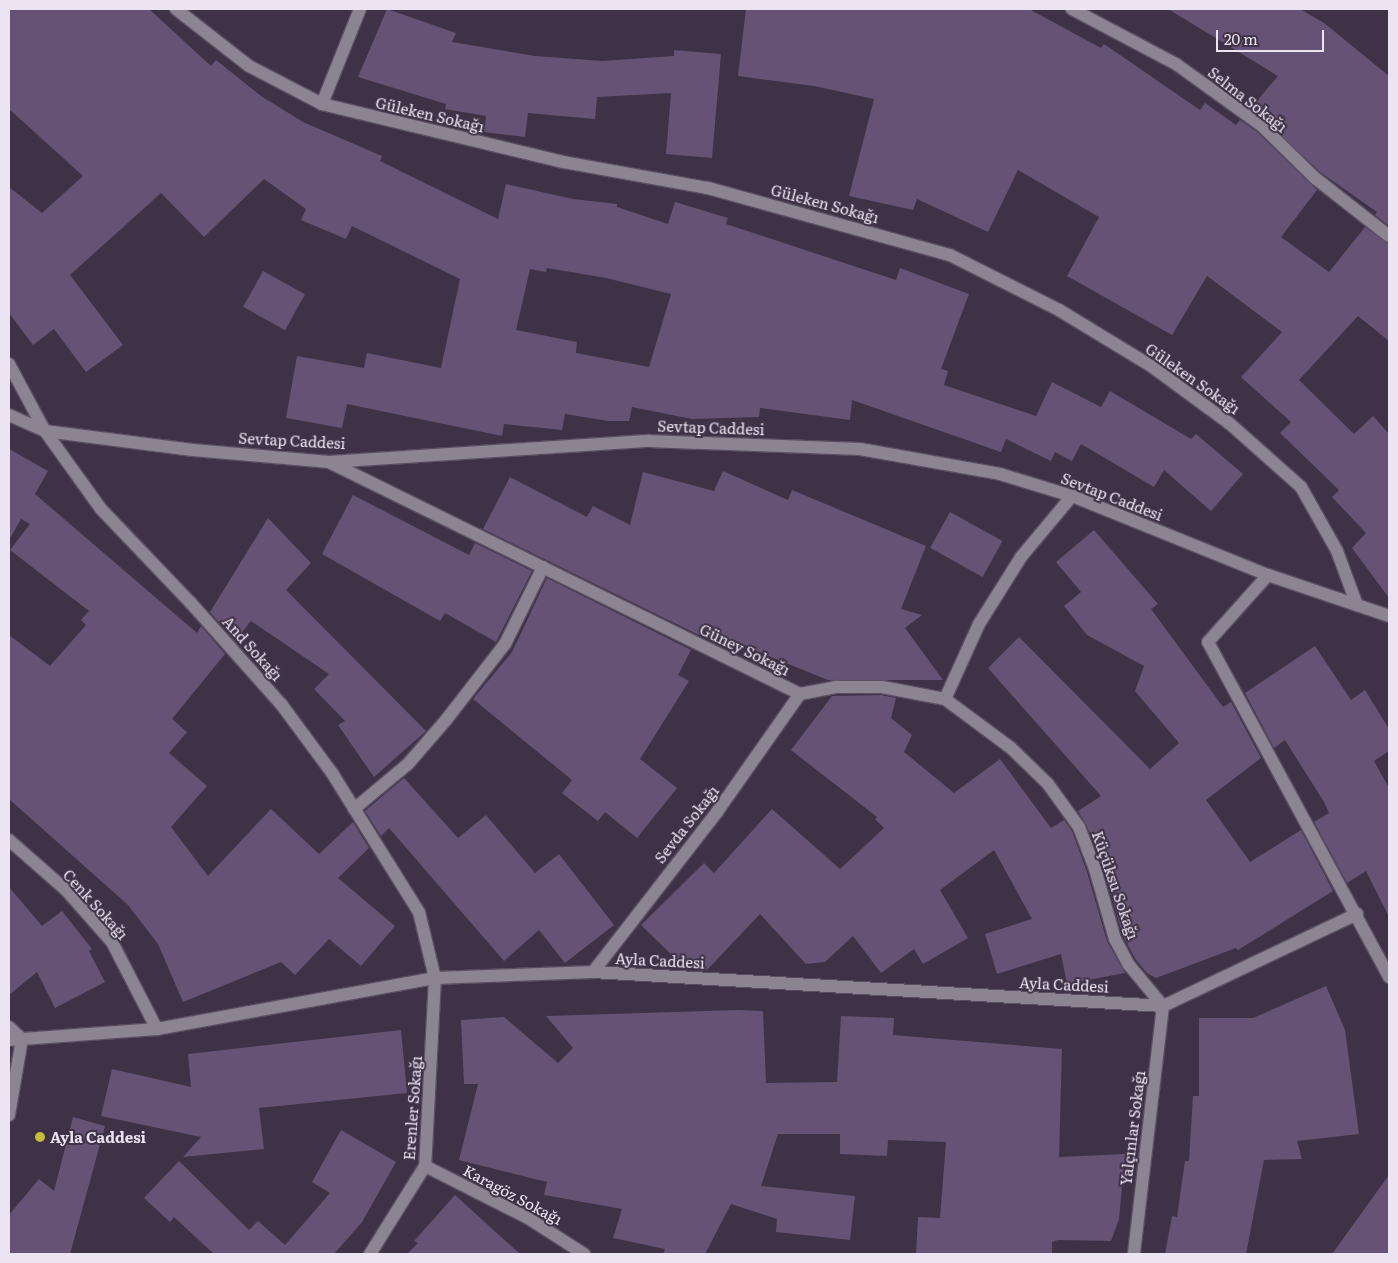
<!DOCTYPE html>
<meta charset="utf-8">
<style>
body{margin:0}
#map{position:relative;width:1398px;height:1263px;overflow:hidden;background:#3f3247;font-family:Literata,serif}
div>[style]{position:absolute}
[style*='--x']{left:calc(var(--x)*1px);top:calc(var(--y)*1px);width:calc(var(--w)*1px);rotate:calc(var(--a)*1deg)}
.building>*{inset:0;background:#665274;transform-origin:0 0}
.roads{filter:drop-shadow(1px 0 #5b4e62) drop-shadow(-1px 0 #5b4e62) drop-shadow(0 1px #5b4e62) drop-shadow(0 -1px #5b4e62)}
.minor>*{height:12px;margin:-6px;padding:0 6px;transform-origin:6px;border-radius:6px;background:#8c8393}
.dots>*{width:14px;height:14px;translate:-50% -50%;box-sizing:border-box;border:2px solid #3f3247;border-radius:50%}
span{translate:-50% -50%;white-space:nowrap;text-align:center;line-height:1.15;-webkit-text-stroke:4px #3f3247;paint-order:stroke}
.street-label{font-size:15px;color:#ece4f2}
.poi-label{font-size:15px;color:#ece4f2;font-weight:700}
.left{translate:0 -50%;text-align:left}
.frame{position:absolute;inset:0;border:10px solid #ece4f2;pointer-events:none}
.scale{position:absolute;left:1216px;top:30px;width:108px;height:22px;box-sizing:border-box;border:2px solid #ece4f2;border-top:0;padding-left:6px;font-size:15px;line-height:18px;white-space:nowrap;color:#ece4f2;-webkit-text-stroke:4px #3f3247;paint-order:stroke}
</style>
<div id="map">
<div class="building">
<i style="clip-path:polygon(evenodd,9px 9px,149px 9px,211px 66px,216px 60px,261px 96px,303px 122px,382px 156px,380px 161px,498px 219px,506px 184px,573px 199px,617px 204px,617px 207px,668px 224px,675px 202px,728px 218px,726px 224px,896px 280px,900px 268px,969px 294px,941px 369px,948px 371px,944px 385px,1036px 416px,1052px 382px,1101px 407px,1110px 391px,1191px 439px,1196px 434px,1243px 474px,1211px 511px,1164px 470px,1154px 487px,1081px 444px,1072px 461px,1055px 452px,1051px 461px,1006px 439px,1001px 452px,852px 400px,850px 420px,760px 408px,759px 417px,692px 419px,632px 407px,629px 421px,608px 421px,565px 414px,562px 430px,504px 424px,502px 436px,347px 404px,342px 428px,286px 418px,297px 356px,364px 368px,367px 353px,441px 368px,460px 279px,352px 226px,346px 239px,301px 220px,306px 209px,264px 179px,204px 237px,161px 193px,70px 275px,123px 345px,86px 372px,54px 329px,33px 345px,9px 313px,9px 187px,42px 213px,83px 176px,9px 109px,9px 9px,547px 268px,606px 278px,671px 294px,649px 367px,576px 353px,577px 342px,516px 330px,530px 269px,546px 272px,547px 268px)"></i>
<i style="clip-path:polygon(387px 9px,456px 33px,452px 42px,535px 56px,602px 61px,674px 56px,674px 50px,721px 54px,712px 158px,666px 154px,671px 93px,597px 97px,595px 119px,528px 113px,525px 137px,484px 132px,486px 116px,445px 109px,446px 104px,358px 77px)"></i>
<i style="clip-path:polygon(746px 9px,1029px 9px,1101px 48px,1104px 44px,1200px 110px,1205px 103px,1236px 125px,1240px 120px,1256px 131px,1317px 190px,1281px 237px,1329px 272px,1365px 227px,1389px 244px,1389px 341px,1358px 316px,1299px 380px,1354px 434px,1373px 416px,1389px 434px,1389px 598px,1352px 548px,1366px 533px,1332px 497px,1339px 490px,1280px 433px,1291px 422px,1241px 377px,1282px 332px,1207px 276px,1172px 335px,1067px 276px,1099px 217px,1018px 170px,988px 232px,917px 199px,913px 210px,849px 196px,874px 99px,814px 86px,738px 76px)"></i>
<i style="clip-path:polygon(1168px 9px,1300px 9px,1324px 23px,1389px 76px,1389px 226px,1375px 215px,1377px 212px,1320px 172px,1251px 108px,1278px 76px)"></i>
<i style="left:263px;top:271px;width:48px;height:41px;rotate:29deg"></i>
<i style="clip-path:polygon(9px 449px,48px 471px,35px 494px,197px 633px,201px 626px,225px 654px,172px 719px,187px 732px,169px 753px,207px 786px,171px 827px,208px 876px,271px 809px,319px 854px,353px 822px,369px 848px,338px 878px,395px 926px,361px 966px,329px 939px,295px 975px,281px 962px,183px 1002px,158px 944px,128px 905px,9px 799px,9px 635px,50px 666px,86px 625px,81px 620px,89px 611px,10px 550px,30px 524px,21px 519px,9px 540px)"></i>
<i style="clip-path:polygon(723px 471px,788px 500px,792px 490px,926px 546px,901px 609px,922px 615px,905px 628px,943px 680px,828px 680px,702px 629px,699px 635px,483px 529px,510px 477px,587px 517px,593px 506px,630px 525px,643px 472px,714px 491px)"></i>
<i style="clip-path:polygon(353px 495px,469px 555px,475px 543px,532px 571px,496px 642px,445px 613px,440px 621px,322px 554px)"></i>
<i style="left:950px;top:512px;width:60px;height:41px;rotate:29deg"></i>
<i style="clip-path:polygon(268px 518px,311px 563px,286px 590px,426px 731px,374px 777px,338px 725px,345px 721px,314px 689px,329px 674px,251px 621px,235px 641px,210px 612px)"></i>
<i style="clip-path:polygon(1094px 530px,1158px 604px,1151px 609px,1223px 707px,1231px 702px,1261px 758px,1206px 800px,1250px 862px,1301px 830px,1333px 891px,1238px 950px,1236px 948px,1156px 978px,1147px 973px,1136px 960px,1123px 936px,1103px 866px,1086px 824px,1078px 811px,1101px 796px,988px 668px,1019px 637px,1150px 769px,1179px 743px,1135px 691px,1144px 666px,1087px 635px,1064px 606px,1081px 592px,1056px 562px)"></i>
<i style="clip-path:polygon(547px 578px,691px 650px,678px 675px,689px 681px,640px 759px,677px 788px,637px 838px,605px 812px,598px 821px,562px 793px,572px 780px,473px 699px,512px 652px)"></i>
<i style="clip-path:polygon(1315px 646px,1351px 700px,1365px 690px,1389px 729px,1389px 751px,1374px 761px,1389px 788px,1389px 917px,1366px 871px,1347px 883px,1314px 822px,1329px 813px,1324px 802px,1285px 740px,1274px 748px,1245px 693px)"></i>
<i style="clip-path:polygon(881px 695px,896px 698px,891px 718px,912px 735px,904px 752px,954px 793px,1000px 759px,1051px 828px,1064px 820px,1072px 831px,1087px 872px,1107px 941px,1125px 973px,1067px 984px,1061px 954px,997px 974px,985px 934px,1032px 919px,994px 850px,940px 890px,968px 938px,923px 964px,914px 949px,881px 973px,853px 936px,825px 962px,806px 964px,760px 914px,706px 971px,686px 969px,641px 925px,704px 863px,714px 873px,772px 809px,840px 869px,884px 828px,875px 819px,877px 817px,791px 750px,832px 696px)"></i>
<i style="clip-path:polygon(404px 778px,458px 838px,486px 815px,535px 873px,559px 854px,614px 925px,565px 963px,539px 930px,504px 961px,389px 828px,381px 836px,365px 811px)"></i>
<i style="clip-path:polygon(9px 887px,42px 926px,62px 911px,92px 949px,89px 951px,105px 982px,55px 1008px,37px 972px,9px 995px)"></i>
<i style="clip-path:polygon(1326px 986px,1345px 1030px,1359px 1134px,1297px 1141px,1302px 1159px,1264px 1160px,1246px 1254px,1165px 1254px,1172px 1216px,1177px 1217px,1185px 1161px,1189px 1161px,1193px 1096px,1199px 1096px,1199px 1018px,1253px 1018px)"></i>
<i style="clip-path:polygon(738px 1010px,763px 1011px,766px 1083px,837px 1082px,841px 1016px,894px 1018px,893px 1035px,1062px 1049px,1059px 1157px,1125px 1154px,1119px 1219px,1111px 1241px,1058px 1240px,1052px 1242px,1052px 1254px,916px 1254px,918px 1217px,940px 1218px,946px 1142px,888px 1140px,887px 1156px,840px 1154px,840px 1134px,778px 1134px,761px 1186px,855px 1196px,850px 1240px,776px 1232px,777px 1219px,731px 1204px,705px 1254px,663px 1254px,665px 1249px,613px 1238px,622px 1209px,544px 1195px,547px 1182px,459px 1160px,478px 1084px,464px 1084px,461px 1020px,504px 1017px,558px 1063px,573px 1048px,546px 1016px)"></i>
<i style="clip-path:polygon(401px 1030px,407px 1093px,259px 1108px,264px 1149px,183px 1157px,201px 1137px,101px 1116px,112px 1069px,191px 1087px,188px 1054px)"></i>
<i style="clip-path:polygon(73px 1117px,105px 1126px,70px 1254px,9px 1254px,9px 1215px,39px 1179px,54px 1191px)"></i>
<i style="clip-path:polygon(341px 1130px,396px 1162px,362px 1222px,334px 1254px,214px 1254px,174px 1217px,170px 1222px,144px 1198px,179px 1161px,249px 1230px,258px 1221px,285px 1245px,330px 1193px,312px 1182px)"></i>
<i style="clip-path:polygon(1389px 1175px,1389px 1254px,1332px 1254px)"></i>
<i style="clip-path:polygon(455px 1195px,520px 1254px,407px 1254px,418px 1243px,414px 1241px)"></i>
</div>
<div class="roads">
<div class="minor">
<i style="--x:176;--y:9;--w:93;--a:38"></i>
<i style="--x:249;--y:66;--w:82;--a:27.5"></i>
<i style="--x:322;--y:104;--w:248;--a:13.5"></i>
<i style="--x:563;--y:162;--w:147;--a:10.2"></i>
<i style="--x:708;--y:188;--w:251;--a:15.5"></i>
<i style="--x:950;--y:255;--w:122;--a:26.8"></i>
<i style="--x:1059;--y:310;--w:108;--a:31.3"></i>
<i style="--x:1151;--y:366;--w:97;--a:36.2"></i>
<i style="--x:1229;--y:423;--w:96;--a:41.6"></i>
<i style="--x:1301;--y:487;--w:73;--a:60.6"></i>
<i style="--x:1337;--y:551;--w:58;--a:69.7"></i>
<i style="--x:1072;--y:9;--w:118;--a:27.9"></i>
<i style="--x:1176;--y:64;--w:105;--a:35.7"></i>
<i style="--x:1261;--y:125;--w:76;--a:44.5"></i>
<i style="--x:1315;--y:178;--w:94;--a:38.1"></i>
<i style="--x:322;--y:104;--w:102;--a:-68.2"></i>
<i style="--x:9;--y:364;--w:76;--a:61.8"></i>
<i style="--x:45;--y:431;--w:96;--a:54.3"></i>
<i style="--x:101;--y:509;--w:129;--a:46.3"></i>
<i style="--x:190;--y:602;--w:137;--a:48.3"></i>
<i style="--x:281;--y:704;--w:86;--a:53.5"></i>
<i style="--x:332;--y:773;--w:164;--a:58"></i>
<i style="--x:419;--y:912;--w:68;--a:76.4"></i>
<i style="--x:435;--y:978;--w:188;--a:93"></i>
<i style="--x:425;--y:1166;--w:104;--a:122"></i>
<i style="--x:9;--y:415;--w:39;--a:24"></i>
<i style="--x:45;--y:431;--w:149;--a:7.3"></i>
<i style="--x:193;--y:450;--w:137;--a:5"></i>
<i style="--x:329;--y:462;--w:321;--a:-3.8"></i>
<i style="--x:649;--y:441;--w:211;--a:2.2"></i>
<i style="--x:860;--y:449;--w:142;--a:10.1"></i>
<i style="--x:1000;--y:474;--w:75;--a:17"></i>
<i style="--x:1072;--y:496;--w:211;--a:22"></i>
<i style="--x:1268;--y:575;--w:128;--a:18.7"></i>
<i style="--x:331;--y:463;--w:523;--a:26.22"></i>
<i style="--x:800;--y:694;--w:38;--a:-11"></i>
<i style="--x:837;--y:687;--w:45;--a:0"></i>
<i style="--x:882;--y:687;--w:64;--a:10.8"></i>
<i style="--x:945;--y:699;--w:82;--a:36.6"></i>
<i style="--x:1011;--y:748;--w:52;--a:44.2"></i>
<i style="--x:1048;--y:784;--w:53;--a:54.2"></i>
<i style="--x:1079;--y:827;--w:45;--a:69.1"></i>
<i style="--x:1095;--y:869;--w:73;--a:74.1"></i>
<i style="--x:1115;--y:939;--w:30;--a:62"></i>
<i style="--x:1129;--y:965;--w:53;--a:50.3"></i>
<i style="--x:1163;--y:1006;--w:250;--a:96.7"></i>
<i style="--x:1268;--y:575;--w:90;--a:131.8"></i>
<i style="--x:1208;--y:642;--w:381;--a:61.6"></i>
<i style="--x:945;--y:699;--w:82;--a:-65.6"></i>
<i style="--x:979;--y:624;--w:79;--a:-57.9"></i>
<i style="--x:1021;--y:557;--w:80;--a:-50.1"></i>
<i style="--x:354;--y:809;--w:70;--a:-39.8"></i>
<i style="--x:408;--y:764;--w:58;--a:-49.2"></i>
<i style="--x:446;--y:720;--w:96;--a:-52.2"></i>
<i style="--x:505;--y:644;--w:86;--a:-63.7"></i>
<i style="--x:9;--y:840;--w:77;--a:41.3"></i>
<i style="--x:67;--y:891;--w:68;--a:48.6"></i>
<i style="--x:112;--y:942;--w:98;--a:62.7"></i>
<i style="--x:593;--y:972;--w:202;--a:-52.2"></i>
<i style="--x:717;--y:812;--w:144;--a:-54.9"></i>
<i style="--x:9;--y:1027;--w:18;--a:43"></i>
<i style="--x:9;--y:1040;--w:148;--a:-4.3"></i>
<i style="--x:157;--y:1029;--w:283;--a:-10.4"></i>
<i style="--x:435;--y:978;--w:158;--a:-2.2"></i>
<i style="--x:593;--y:972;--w:571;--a:3.41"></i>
<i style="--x:1163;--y:1006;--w:215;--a:-25.4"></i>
<i style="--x:9;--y:1115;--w:77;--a:-80.3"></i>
<i style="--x:425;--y:1166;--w:115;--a:26.8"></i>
<i style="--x:528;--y:1218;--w:67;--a:32.7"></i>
</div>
</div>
<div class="dots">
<i style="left:40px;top:1137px;background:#c7bb3c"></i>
</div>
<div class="street-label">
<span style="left:1248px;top:99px;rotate:38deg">Selma Sokağı</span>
<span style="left:430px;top:114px;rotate:13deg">Güleken Sokağı</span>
<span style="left:825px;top:203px;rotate:15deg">Güleken Sokağı</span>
<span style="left:1193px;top:378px;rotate:35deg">Güleken Sokağı</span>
<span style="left:711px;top:427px;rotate:2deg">Sevtap Caddesi</span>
<span style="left:292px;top:440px;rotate:3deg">Sevtap Caddesi</span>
<span style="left:1112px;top:496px;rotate:21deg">Sevtap Caddesi</span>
<span style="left:253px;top:648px;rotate:48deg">And Sokağı</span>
<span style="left:745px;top:649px;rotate:26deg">Güney Sokağı</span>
<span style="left:686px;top:824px;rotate:-52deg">Sevda Sokağı</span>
<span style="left:1116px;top:885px;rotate:71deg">Küçüksu Sokağı</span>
<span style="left:96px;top:904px;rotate:48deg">Cenk Sokağı</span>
<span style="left:660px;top:960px;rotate:3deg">Ayla Caddesi</span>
<span style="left:1064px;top:984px;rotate:3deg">Ayla Caddesi</span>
<span style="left:412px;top:1108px;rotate:-86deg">Erenler Sokağı</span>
<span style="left:1132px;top:1128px;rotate:-83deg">Yalçınlar Sokağı</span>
<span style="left:513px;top:1194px;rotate:28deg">Karagöz Sokağı</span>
</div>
<div class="poi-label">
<span class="left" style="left:50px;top:1137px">Ayla Caddesi</span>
</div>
<div class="frame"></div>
<div class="scale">20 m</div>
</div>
